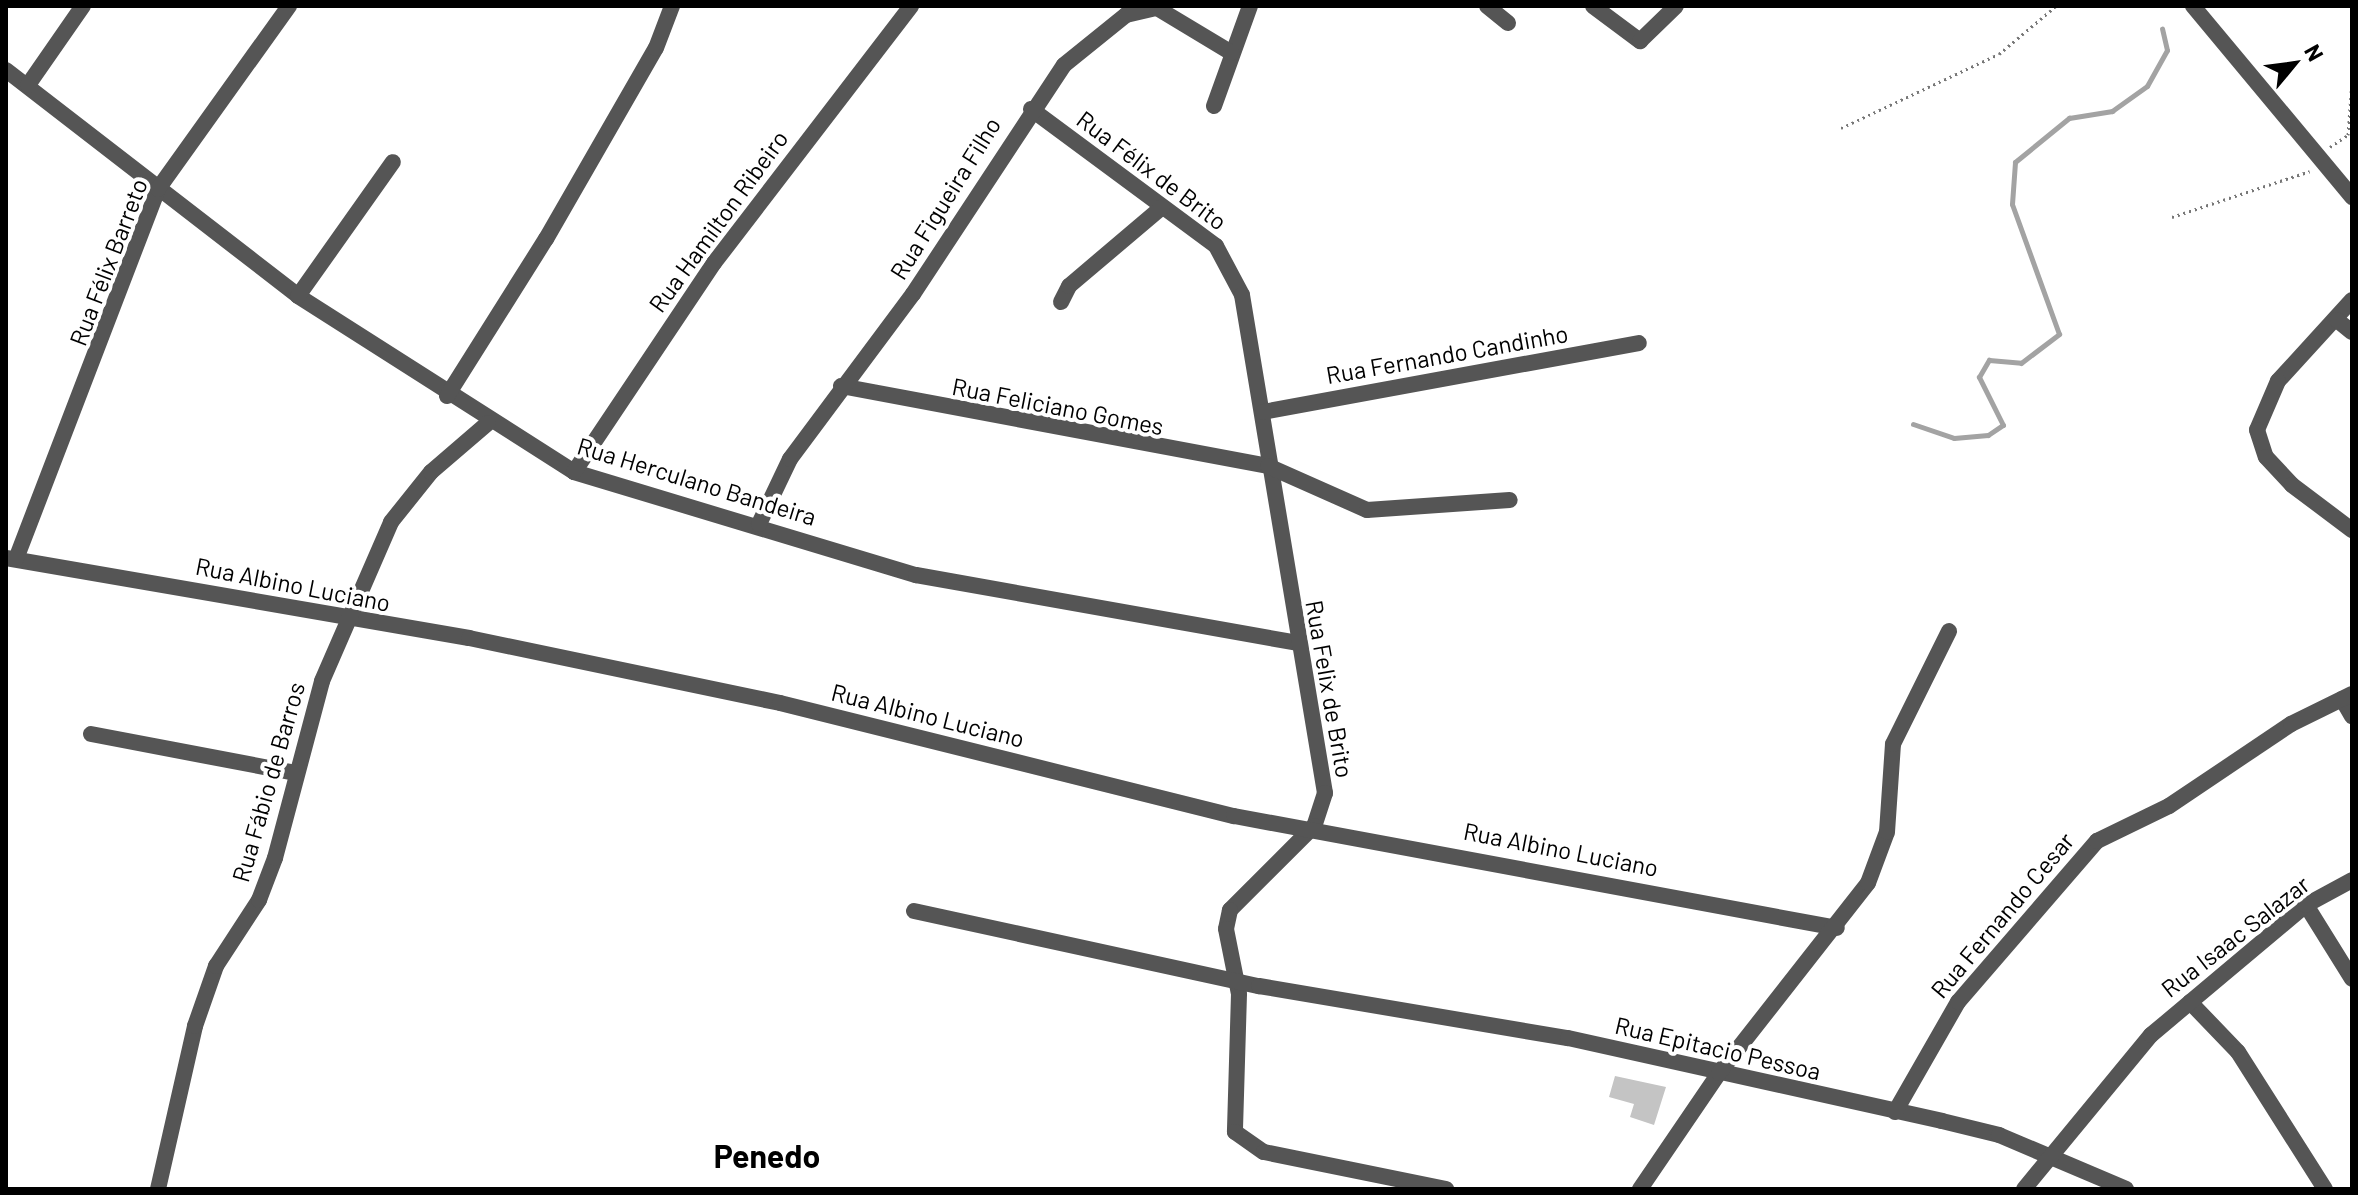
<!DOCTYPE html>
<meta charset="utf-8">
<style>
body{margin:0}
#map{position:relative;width:2358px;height:1195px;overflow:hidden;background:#fff;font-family:Barlow,sans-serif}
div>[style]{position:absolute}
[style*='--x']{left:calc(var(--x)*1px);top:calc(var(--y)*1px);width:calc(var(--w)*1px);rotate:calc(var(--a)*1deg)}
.stream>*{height:5px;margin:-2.5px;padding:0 2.5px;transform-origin:2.5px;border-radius:2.5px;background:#a3a3a3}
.building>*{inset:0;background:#c4c4c4}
.path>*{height:3px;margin-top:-1.5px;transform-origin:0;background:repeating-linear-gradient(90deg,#777 0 2px,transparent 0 6px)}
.minor>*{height:16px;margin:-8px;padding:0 8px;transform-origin:8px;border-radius:8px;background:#555}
.tertiary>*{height:16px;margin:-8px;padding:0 8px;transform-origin:8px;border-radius:8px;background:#555}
span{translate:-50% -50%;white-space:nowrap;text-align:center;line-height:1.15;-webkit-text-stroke:8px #fff;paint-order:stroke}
.street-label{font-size:24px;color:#000}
.district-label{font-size:32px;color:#000;font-weight:700}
.frame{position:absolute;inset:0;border:8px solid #000;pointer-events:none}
.north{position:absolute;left:2254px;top:24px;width:80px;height:80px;-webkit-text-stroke:6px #fff;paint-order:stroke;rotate:61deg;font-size:22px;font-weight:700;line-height:32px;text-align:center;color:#000}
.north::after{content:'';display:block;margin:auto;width:28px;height:36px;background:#000;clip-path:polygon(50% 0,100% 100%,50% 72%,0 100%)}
</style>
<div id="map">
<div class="stream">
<i style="--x:1913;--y:424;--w:43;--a:18.9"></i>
<i style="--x:1954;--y:438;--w:34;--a:-5"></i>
<i style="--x:1988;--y:435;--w:18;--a:-34"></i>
<i style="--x:2003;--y:425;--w:54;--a:-116.6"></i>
<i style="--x:1979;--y:377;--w:20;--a:-60"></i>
<i style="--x:1989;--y:360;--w:32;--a:5"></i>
<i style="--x:2021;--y:363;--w:48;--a:-37.3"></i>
<i style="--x:2059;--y:334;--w:138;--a:-109.9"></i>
<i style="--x:2012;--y:204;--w:42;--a:-85.9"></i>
<i style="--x:2015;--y:162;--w:70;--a:-39.2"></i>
<i style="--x:2069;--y:118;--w:44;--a:-9.2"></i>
<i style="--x:2112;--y:111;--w:43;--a:-35.5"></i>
<i style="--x:2147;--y:86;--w:41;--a:-60.9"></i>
<i style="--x:2167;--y:50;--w:22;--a:-103"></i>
</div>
<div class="building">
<i style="clip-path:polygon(1615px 1076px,1666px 1087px,1654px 1125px,1630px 1117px,1634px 1104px,1609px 1097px)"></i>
</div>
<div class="path">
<i style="--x:1841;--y:128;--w:174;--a:-25.1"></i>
<i style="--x:1999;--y:54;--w:75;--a:-40.1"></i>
<i style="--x:2330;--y:147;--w:22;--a:-34"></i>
<i style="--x:2348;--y:135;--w:55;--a:-85.8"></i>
<i style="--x:2172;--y:217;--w:145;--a:-18.4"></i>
</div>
<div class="minor">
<i style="--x:1487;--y:6;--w:27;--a:39"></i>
<i style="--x:1593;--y:6;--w:59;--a:36.7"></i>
<i style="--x:1640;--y:41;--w:50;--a:-44.2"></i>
<i style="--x:6;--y:70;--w:369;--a:37.7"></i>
<i style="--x:298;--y:296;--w:327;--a:32.5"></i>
<i style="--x:574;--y:472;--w:357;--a:16.8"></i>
<i style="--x:916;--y:575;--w:386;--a:10.1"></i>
<i style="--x:28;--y:85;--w:96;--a:-55.2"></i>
<i style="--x:1214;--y:106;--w:106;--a:-70.2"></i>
<i style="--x:1031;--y:109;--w:230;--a:36.5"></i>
<i style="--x:1216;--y:246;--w:55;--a:62"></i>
<i style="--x:1242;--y:295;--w:505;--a:80.54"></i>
<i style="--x:1325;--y:793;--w:35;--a:108"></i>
<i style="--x:1314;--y:826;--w:119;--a:135"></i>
<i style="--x:1230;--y:910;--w:19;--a:102"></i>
<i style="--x:1226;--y:929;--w:66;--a:78.7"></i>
<i style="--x:1239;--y:994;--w:138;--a:91.7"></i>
<i style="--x:1235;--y:1132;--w:35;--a:35"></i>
<i style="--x:1264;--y:1152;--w:186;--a:11.5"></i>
<i style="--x:298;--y:296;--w:164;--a:-54.7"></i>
<i style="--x:2352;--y:300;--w:110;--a:132.4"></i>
<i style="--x:2278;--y:381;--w:53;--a:113.2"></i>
<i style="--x:2257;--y:430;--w:28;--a:72"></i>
<i style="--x:2266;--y:457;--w:38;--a:47"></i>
<i style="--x:2292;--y:485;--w:75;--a:36.9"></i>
<i style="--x:1061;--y:302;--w:18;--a:-63"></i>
<i style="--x:1069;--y:286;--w:122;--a:-40.3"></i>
<i style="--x:2337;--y:320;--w:19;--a:39"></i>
<i style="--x:841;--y:386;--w:434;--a:10.6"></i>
<i style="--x:1268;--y:466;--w:108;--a:24"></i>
<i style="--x:1367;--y:510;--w:143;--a:-4"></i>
<i style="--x:447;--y:396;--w:186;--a:-57.8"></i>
<i style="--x:546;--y:239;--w:220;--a:-60.1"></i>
<i style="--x:656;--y:48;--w:45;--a:-69.1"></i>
<i style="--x:1263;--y:412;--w:382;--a:-10.4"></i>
<i style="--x:574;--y:472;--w:252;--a:-56.2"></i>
<i style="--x:714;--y:263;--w:324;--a:-52.5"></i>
<i style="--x:759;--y:524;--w:72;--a:-64.5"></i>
<i style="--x:790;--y:459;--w:206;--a:-53.3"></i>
<i style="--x:913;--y:294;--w:274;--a:-56.6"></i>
<i style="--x:1064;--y:65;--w:80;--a:-38.9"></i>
<i style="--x:1126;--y:15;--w:32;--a:-13"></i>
<i style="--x:1157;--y:8;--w:87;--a:31"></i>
<i style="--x:6;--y:558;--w:470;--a:9.8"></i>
<i style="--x:469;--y:638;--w:318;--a:11.8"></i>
<i style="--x:780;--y:703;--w:468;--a:14"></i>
<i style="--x:1234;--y:816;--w:613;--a:10.52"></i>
<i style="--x:16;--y:559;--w:396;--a:-69"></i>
<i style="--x:158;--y:189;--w:225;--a:-54.4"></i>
<i style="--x:2342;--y:699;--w:20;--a:60"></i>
<i style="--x:91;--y:734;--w:208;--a:10.8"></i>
<i style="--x:2306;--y:905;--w:87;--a:58.1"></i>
<i style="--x:914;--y:911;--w:353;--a:12.3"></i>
<i style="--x:1259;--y:986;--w:313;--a:9.6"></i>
<i style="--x:1568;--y:1038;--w:383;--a:12.5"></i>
<i style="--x:1942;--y:1121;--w:59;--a:13.8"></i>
<i style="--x:1999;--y:1135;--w:138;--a:23"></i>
<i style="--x:2190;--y:1002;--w:69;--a:46.2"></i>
<i style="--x:2238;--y:1052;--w:162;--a:57.6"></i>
<i style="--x:1895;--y:1112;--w:127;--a:-60.2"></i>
<i style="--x:1958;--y:1002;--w:213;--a:-49.2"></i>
<i style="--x:2097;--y:841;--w:80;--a:-25.9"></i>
<i style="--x:2169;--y:806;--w:147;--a:-33.9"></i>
<i style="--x:2291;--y:724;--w:68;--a:-26.2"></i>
<i style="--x:158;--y:1189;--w:167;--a:-77.2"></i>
<i style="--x:195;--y:1026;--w:64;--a:-70.7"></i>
<i style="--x:216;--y:966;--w:79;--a:-56.9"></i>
<i style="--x:259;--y:900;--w:45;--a:-69.1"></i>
<i style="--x:275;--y:858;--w:183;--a:-75.1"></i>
<i style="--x:322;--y:681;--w:173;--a:-66.5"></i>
<i style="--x:391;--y:522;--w:64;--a:-51.3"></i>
<i style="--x:431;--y:472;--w:75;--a:-40.7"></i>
<i style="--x:1640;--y:1189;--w:140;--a:-55.7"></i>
<i style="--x:1719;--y:1073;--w:241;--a:-51.9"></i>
<i style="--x:1868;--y:883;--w:54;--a:-69.6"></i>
<i style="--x:1887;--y:832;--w:88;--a:-86.1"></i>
<i style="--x:1893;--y:744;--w:126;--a:-63.6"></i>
<i style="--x:2024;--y:1189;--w:200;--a:-50.5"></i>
<i style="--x:2151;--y:1035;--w:202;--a:-40"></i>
<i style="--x:2306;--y:905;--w:52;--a:-28.5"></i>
</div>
<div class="tertiary">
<i style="--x:2193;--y:6;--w:249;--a:50.2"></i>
</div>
<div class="street-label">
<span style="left:1152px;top:170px;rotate:37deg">Rua Félix de Brito</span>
<span style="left:945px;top:198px;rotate:-58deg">Rua Figueira Filho</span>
<span style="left:718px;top:221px;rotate:-54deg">Rua Hamilton Ribeiro</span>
<span style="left:108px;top:262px;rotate:-69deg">Rua Félix Barreto</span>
<span style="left:1447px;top:354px;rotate:-10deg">Rua Fernando Candinho</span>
<span style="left:1058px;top:406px;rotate:11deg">Rua Feliciano Gomes</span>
<span style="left:697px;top:481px;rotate:17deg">Rua Herculano Bandeira</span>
<span style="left:293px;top:584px;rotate:11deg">Rua Albino Luciano</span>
<span style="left:1330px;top:689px;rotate:80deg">Rua Felix de Brito</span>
<span style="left:928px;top:715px;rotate:14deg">Rua Albino Luciano</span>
<span style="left:268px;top:782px;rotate:-74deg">Rua Fábio de Barros</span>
<span style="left:1561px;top:849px;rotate:11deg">Rua Albino Luciano</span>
<span style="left:2002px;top:915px;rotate:-50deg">Rua Fernando Cesar</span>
<span style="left:2235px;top:936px;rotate:-38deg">Rua Isaac Salazar</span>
<span style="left:1718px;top:1048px;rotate:13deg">Rua Epitacio Pessoa</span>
</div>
<div class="district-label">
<span style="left:767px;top:1155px">Penedo</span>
</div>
<div class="frame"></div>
<div class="north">N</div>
</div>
